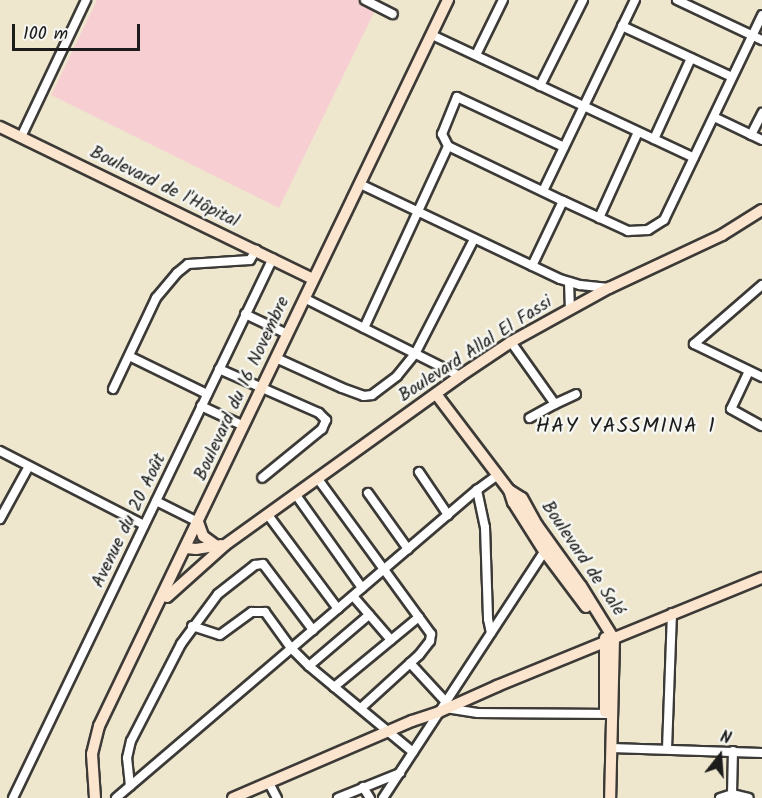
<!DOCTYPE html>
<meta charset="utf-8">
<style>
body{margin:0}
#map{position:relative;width:762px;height:798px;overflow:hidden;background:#eee7ce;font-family:Kalam,sans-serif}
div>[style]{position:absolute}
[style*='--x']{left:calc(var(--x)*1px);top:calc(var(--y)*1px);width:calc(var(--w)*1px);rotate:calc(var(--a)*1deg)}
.built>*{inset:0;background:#f7cfd2}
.roads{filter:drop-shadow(2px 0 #3c3a37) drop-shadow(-2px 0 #3c3a37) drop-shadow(0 2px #3c3a37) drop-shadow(0 -2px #3c3a37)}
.street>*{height:8px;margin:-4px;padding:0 4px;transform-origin:4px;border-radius:4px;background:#fff}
.secondary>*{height:10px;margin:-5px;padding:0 5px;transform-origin:5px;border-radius:5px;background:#fbe5cf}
span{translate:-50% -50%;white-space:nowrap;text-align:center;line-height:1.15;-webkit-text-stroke:5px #f6f6f2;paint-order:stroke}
.street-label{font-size:18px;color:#1c1c1c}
.quarter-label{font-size:21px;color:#1c1c1c;letter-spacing:1.5px}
.north{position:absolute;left:690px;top:726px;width:60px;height:60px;-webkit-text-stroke:4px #f6f6f2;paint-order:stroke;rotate:17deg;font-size:16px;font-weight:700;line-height:24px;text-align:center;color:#1c1c1c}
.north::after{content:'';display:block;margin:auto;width:21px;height:27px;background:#1c1c1c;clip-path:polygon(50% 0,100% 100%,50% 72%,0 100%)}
.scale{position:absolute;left:12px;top:24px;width:128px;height:27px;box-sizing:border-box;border:3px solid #1c1c1c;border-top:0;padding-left:8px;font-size:18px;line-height:21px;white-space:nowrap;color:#1c1c1c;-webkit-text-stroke:4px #f6f6f2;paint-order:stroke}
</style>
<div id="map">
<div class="built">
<i style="clip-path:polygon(97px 0,380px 0,279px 208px,51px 95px)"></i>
</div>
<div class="roads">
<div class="street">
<i style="--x:365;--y:0;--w:31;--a:27"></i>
<i style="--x:677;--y:0;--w:94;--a:25.2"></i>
<i style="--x:622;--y:26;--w:121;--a:24.9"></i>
<i style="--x:432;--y:35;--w:289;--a:25.1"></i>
<i style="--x:476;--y:55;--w:61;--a:-63.9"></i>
<i style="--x:540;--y:86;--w:96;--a:-63.4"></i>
<i style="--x:714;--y:117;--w:53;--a:25.6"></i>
<i style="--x:751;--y:135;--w:25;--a:-63"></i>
<i style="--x:21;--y:137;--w:152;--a:-64.6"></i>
<i style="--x:654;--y:139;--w:89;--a:-65.4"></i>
<i style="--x:564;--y:147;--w:118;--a:-155"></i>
<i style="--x:457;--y:97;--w:40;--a:112"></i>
<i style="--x:442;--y:134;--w:13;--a:63"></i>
<i style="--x:448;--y:146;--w:127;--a:25.6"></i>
<i style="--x:563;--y:201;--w:72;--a:24.8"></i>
<i style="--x:628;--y:231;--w:20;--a:-3"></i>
<i style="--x:648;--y:230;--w:19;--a:-32"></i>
<i style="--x:664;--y:220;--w:227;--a:-64.4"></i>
<i style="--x:360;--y:184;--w:221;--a:25.4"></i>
<i style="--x:560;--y:279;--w:21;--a:17"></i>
<i style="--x:580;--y:285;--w:29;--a:6"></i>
<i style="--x:543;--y:191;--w:212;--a:-64.3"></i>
<i style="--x:599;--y:218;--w:94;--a:-65.6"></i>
<i style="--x:532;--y:266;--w:72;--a:-64.5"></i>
<i style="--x:569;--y:282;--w:26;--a:88"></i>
<i style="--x:762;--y:285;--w:90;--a:139.1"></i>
<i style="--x:694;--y:344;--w:76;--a:25.9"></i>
<i style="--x:304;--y:298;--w:174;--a:26.6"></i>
<i style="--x:245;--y:314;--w:47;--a:25.5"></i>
<i style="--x:364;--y:328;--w:200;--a:-65.2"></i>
<i style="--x:511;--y:342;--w:76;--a:54.6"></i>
<i style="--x:555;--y:404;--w:29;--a:151"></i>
<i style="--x:129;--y:356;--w:87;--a:26"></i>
<i style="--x:276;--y:358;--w:72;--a:24.4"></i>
<i style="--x:342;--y:388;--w:23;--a:20"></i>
<i style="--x:364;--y:396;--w:8;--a:-7"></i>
<i style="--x:372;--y:395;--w:31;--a:-37"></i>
<i style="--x:397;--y:376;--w:28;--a:-51"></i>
<i style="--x:415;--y:354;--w:129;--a:-62.8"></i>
<i style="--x:219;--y:369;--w:109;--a:23.7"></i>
<i style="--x:319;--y:413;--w:10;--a:45"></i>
<i style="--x:326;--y:420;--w:10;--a:114"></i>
<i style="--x:322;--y:429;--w:77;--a:140.8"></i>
<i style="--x:749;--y:371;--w:42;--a:115.3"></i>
<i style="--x:731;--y:409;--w:35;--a:29"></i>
<i style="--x:113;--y:389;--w:101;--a:-64.7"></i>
<i style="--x:156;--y:298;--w:33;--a:-50"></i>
<i style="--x:177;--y:273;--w:14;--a:-39"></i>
<i style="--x:188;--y:264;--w:62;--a:-3.7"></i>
<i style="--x:250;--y:260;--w:12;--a:-59"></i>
<i style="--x:555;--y:404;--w:23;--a:-25"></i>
<i style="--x:201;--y:406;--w:47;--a:24.9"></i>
<i style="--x:0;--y:451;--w:162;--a:27.2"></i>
<i style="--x:419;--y:472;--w:52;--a:56"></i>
<i style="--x:318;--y:479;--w:192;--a:53.9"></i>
<i style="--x:431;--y:634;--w:7;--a:98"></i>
<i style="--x:430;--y:641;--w:18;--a:128"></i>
<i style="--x:419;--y:655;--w:79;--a:137.6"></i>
<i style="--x:477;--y:490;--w:38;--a:78"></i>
<i style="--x:485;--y:527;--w:92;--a:88.1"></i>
<i style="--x:488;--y:619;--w:14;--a:78"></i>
<i style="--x:368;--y:493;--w:69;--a:54.5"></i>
<i style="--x:296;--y:495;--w:114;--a:54.6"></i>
<i style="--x:156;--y:501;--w:47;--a:26.6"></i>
<i style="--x:268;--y:515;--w:117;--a:53.3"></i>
<i style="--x:0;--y:519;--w:60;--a:-61.3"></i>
<i style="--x:353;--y:596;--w:58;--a:49.2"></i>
<i style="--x:192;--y:626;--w:29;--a:18"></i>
<i style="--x:220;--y:635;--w:39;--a:-36"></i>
<i style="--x:252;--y:612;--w:13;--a:0"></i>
<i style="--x:265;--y:612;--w:44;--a:54.2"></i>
<i style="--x:291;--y:648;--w:25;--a:45"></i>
<i style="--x:309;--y:666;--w:135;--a:39.6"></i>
<i style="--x:410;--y:663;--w:53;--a:47.3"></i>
<i style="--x:309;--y:666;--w:79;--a:-40.4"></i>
<i style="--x:334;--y:687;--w:110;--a:-39.5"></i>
<i style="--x:446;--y:708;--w:32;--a:9"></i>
<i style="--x:478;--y:713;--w:133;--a:0.4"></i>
<i style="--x:611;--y:748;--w:151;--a:1.9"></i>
<i style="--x:667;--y:749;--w:136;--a:-87.9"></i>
<i style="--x:269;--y:783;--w:17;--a:62"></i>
<i style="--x:130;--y:786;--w:28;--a:-96"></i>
<i style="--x:127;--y:758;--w:17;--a:-77"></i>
<i style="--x:131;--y:741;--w:109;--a:-62.7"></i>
<i style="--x:181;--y:644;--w:62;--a:-53.5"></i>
<i style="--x:218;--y:594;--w:47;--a:-38.1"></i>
<i style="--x:255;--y:565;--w:8;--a:-7"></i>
<i style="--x:263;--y:564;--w:83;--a:52.9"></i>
<i style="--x:363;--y:787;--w:13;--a:58"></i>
<i style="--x:732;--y:794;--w:43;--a:-88.7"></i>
<i style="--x:13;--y:798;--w:599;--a:-64.29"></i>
<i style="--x:116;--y:798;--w:475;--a:-40.5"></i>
<i style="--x:477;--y:490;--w:26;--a:-36"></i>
<i style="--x:338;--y:798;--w:67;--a:-22"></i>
<i style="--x:383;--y:798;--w:300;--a:-56.8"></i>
<i style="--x:720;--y:798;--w:13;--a:-18"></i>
<i style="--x:732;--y:794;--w:17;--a:13"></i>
</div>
<div class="secondary">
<i style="--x:0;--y:127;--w:348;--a:25.9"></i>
<i style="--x:436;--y:394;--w:121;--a:52.8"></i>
<i style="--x:509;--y:490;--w:15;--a:32"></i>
<i style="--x:522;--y:498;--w:31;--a:61"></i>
<i style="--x:537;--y:525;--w:75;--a:54.2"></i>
<i style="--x:581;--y:586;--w:62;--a:58.1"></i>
<i style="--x:614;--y:639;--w:159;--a:91.4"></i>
<i style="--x:509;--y:490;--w:13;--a:72"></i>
<i style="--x:513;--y:502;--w:58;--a:57.7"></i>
<i style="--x:544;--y:551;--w:70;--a:53.1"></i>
<i style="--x:198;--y:522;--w:15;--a:70"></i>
<i style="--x:203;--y:536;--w:17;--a:36"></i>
<i style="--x:186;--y:548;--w:10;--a:6"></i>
<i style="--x:196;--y:549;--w:25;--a:-9"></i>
<i style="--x:167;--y:597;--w:78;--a:-41.9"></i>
<i style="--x:225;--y:545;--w:289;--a:-35.7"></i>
<i style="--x:460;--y:376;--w:61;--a:-33.7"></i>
<i style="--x:511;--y:342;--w:112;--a:-28.9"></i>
<i style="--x:609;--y:288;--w:125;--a:-25.1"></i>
<i style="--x:722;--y:235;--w:47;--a:-32"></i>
<i style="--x:605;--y:712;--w:74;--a:-90"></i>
<i style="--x:95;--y:798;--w:44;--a:-93.9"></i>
<i style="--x:92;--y:754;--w:29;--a:-76"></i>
<i style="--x:99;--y:726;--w:806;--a:-64.33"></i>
<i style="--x:233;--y:798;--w:195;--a:-23.3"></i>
<i style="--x:412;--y:721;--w:28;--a:-18"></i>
<i style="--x:439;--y:712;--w:64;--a:-24.1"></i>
<i style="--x:497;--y:686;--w:286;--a:-22.2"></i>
</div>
</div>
<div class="street-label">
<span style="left:164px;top:188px;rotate:26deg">Boulevard de l'Hôpital</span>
<span style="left:476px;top:350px;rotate:-33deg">Boulevard Allal El Fassi</span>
<span style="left:243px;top:389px;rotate:-65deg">Boulevard du 16 Novembre</span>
<span style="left:130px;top:521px;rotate:-64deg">Avenue du 20 Août</span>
<span style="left:582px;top:559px;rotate:56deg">Boulevard de Salé</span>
</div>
<div class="quarter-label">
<span style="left:626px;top:427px">HAY YASSMINA 1</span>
</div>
<div class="north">N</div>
<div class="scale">100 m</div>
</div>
